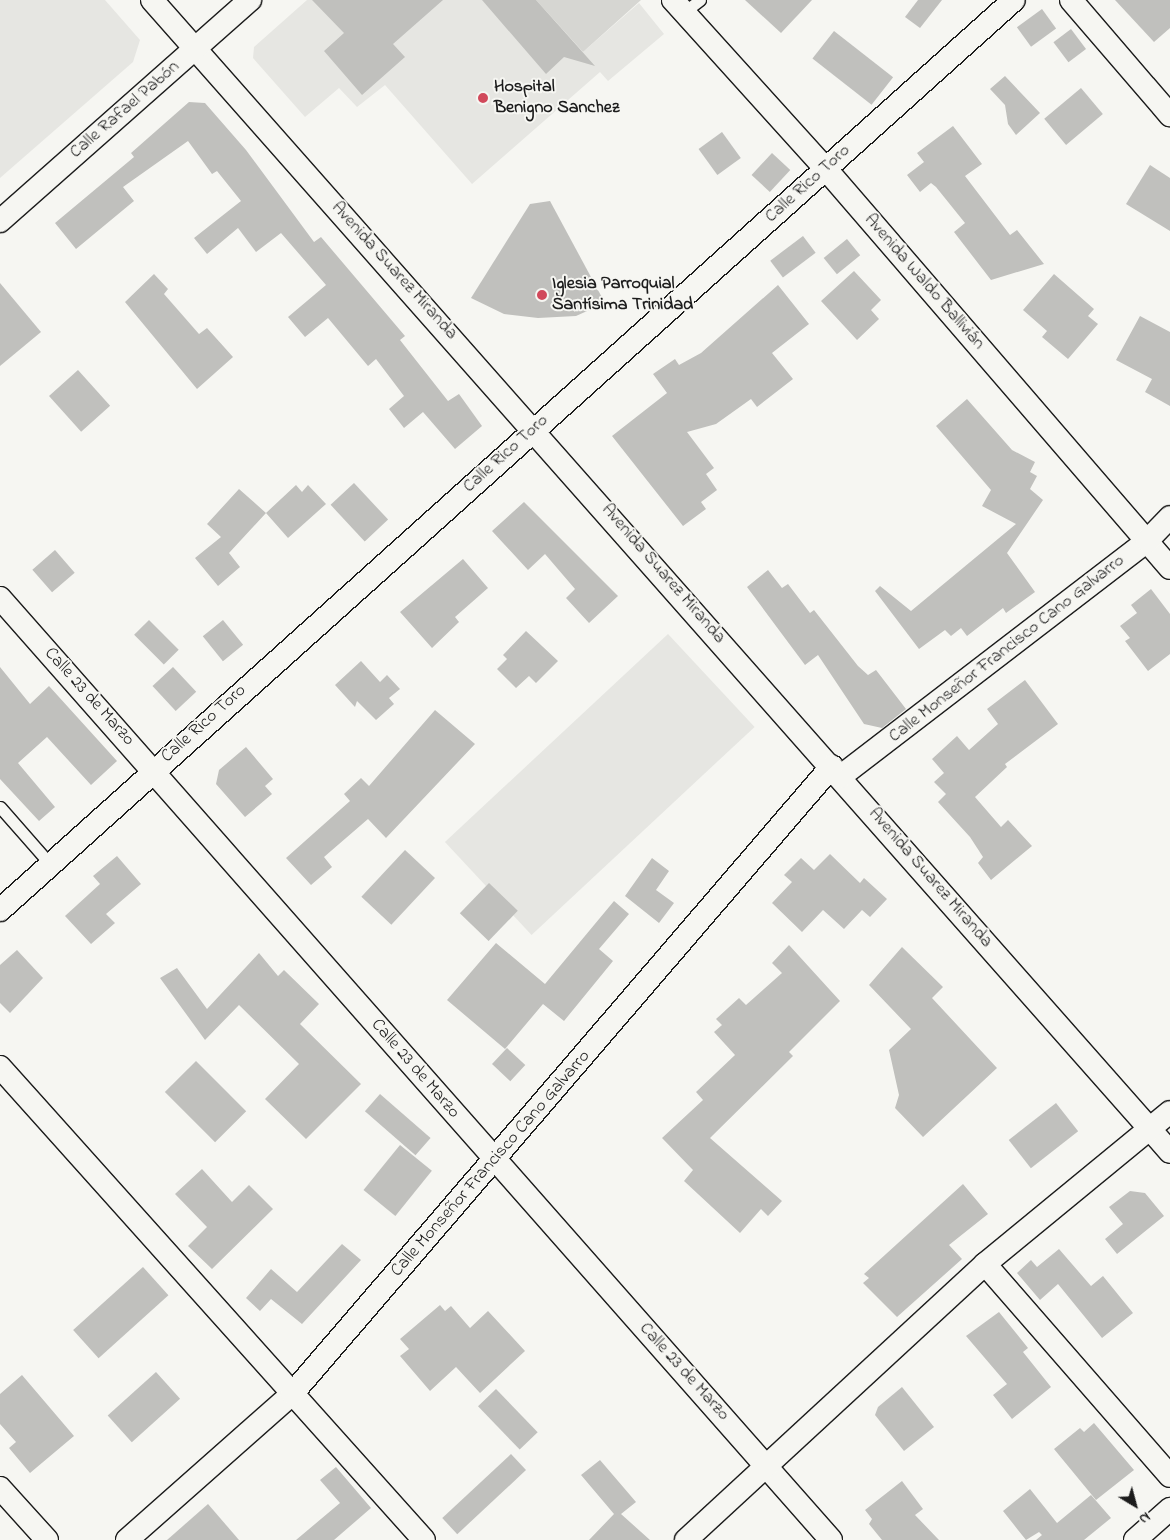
<!DOCTYPE html>
<meta charset="utf-8">
<style>
body{margin:0}
#map{position:relative;width:1170px;height:1540px;overflow:hidden;background:#f6f6f2;font-family:"Indie Flower",sans-serif}
div>[style]{position:absolute}
[style*='--x']{left:calc(var(--x)*1px);top:calc(var(--y)*1px);width:calc(var(--w)*1px);rotate:calc(var(--a)*1deg)}
.built>*{inset:0;background:#e6e6e2;transform-origin:0 0}
.green>*{inset:0;background:#d6d6d2}
.building>*{inset:0;background:#c0c0bd;transform-origin:0 0}
.roads{filter:drop-shadow(1px 0 #1c1c1c) drop-shadow(-1px 0 #1c1c1c) drop-shadow(0 1px #1c1c1c) drop-shadow(0 -1px #1c1c1c)}
.service>*{height:11px;margin:-5.5px;padding:0 5.5px;transform-origin:5.5px;border-radius:5.5px;background:#f6f6f2}
.minor>*{height:22px;margin:-11px;padding:0 11px;transform-origin:11px;border-radius:11px;background:#f6f6f2}
.dots>*{width:14px;height:14px;translate:-50% -50%;box-sizing:border-box;border:2px solid #f6f6f2;border-radius:50%}
span{translate:-50% -50%;white-space:nowrap;text-align:center;line-height:1.15;-webkit-text-stroke:4px #f6f6f2;paint-order:stroke}
.poi-label{font-size:18px;color:#1c1c1c;font-weight:700}
.left{translate:0 -50%;text-align:left}
.street-label{font-size:18px;color:#1c1c1c}
.north{position:absolute;left:1110px;top:1480px;width:50px;height:50px;-webkit-text-stroke:4px #f6f6f2;paint-order:stroke;rotate:143deg;font-size:14px;font-weight:700;line-height:20px;text-align:center;color:#1c1c1c}
.north::after{content:'';display:block;margin:auto;width:18px;height:22px;background:#1c1c1c;clip-path:polygon(50% 0,100% 100%,50% 72%,0 100%)}
</style>
<div id="map">
<div class="built">
<i style="clip-path:polygon(0 0,105px 0,140px 40px,133px 62px,0 178px)"></i>
<i style="clip-path:polygon(307px 0,536px 0,583px 52px,639px 3px,664px 34px,608px 81px,600px 72px,472px 184px,385px 85px,357px 107px,339px 88px,305px 117px,253px 58px,254px 47px)"></i>
<i style="left:668px;top:634px;width:127px;height:305px;rotate:47deg"></i>
</div>
<div class="green">
<i style="clip-path:polygon(536px 0,641px 0,583px 52px)"></i>
</div>
<div class="building">
<i style="clip-path:polygon(312px 0,443px 0,393px 44px,405px 57px,362px 95px,324px 51px,344px 33px)"></i>
<i style="clip-path:polygon(482px 0,536px 0,595px 66px,564px 57px,546px 74px)"></i>
<i style="clip-path:polygon(745px 0,812px 0,781px 33px)"></i>
<i style="clip-path:polygon(918px 0,942px 0,920px 28px,905px 17px)"></i>
<i style="clip-path:polygon(1115px 0,1170px 0,1170px 28px,1154px 42px)"></i>
<i style="left:1042px;top:9px;width:24px;height:31px;rotate:54deg"></i>
<i style="left:1071px;top:29px;width:25px;height:22px;rotate:53deg"></i>
<i style="left:834px;top:31px;width:75px;height:35px;rotate:38deg"></i>
<i style="clip-path:polygon(1005px 76px,1040px 113px,1016px 135px,1008px 124px,1005px 105px,990px 89px)"></i>
<i style="left:1081px;top:88px;width:34px;height:48px;rotate:50deg"></i>
<i style="clip-path:polygon(189px 102px,205px 103px,246px 150px,314px 242px,321px 237px,405px 336px,400px 340px,448px 401px,459px 394px,482px 426px,455px 449px,423px 412px,404px 428px,389px 409px,404px 396px,376px 359px,368px 366px,328px 318px,305px 337px,288px 317px,326px 285px,281px 233px,256px 252px,238px 228px,207px 254px,194px 238px,241px 201px,217px 171px,212px 174px,188px 141px,123px 187px,134px 201px,76px 249px,55px 223px,134px 157px,131px 153px)"></i>
<i style="clip-path:polygon(953px 126px,982px 164px,965px 176px,1010px 235px,1017px 230px,1044px 264px,991px 280px,954px 232px,965px 223px,936px 187px,931px 183px,920px 192px,907px 175px,924px 162px,917px 153px)"></i>
<i style="left:722px;top:132px;width:32px;height:29px;rotate:54deg"></i>
<i style="left:772px;top:153px;width:25px;height:30px;rotate:43deg"></i>
<i style="clip-path:polygon(1150px 165px,1170px 178px,1170px 231px,1126px 204px)"></i>
<i style="clip-path:polygon(550px 201px,605px 303px,576px 316px,538px 318px,504px 314px,471px 298px,530px 204px)"></i>
<i style="left:803px;top:236px;width:21px;height:41px;rotate:53deg"></i>
<i style="left:847px;top:239px;width:21px;height:30px;rotate:51deg"></i>
<i style="clip-path:polygon(854px 271px,881px 300px,871px 310px,879px 319px,857px 340px,821px 301px)"></i>
<i style="clip-path:polygon(154px 274px,168px 289px,164px 294px,199px 334px,207px 328px,233px 357px,197px 389px,125px 302px)"></i>
<i style="clip-path:polygon(1054px 274px,1094px 309px,1088px 316px,1098px 324px,1068px 359px,1042px 337px,1047px 331px,1023px 310px)"></i>
<i style="clip-path:polygon(0 283px,41px 332px,0 366px)"></i>
<i style="clip-path:polygon(778px 285px,809px 324px,772px 353px,793px 379px,757px 407px,751px 399px,716px 424px,687px 432px,714px 468px,706px 474px,717px 490px,701px 502px,706px 509px,683px 526px,612px 436px,667px 393px,653px 374px,675px 359px,679px 365px,701px 353px)"></i>
<i style="clip-path:polygon(1140px 316px,1170px 332px,1170px 406px,1145px 392px,1152px 379px,1116px 360px)"></i>
<i style="left:78px;top:370px;width:48px;height:39px;rotate:48deg"></i>
<i style="clip-path:polygon(967px 399px,1012px 450px,1035px 462px,1030px 472px,1037px 476px,1030px 489px,1043px 500px,1007px 553px,1035px 592px,1006px 613px,1003px 608px,967px 636px,961px 628px,951px 636px,945px 630px,919px 649px,875px 591px,880px 586px,911px 611px,1016px 524px,982px 506px,991px 490px,936px 426px)"></i>
<i style="left:354px;top:483px;width:50px;height:32px;rotate:47deg"></i>
<i style="clip-path:polygon(296px 485px,302px 492px,308px 485px,326px 504px,288px 538px,266px 513px)"></i>
<i style="clip-path:polygon(239px 489px,266px 513px,229px 553px,240px 567px,218px 586px,195px 558px,221px 537px,207px 524px)"></i>
<i style="clip-path:polygon(524px 502px,618px 596px,589px 623px,566px 598px,575px 589px,545px 554px,528px 570px,492px 531px)"></i>
<i style="left:55px;top:550px;width:30px;height:30px;rotate:49deg"></i>
<i style="clip-path:polygon(463px 559px,488px 588px,455px 617px,459px 622px,432px 648px,400px 612px)"></i>
<i style="clip-path:polygon(768px 570px,782px 588px,788px 584px,810px 613px,814px 610px,858px 666px,868px 675px,876px 670px,906px 709px,882px 728px,864px 724px,818px 655px,805px 665px,747px 587px)"></i>
<i style="clip-path:polygon(1151px 589px,1170px 614px,1170px 654px,1148px 671px,1125px 641px,1130px 638px,1120px 626px,1137px 613px,1131px 605px)"></i>
<i style="left:149px;top:620px;width:42px;height:21px;rotate:45deg"></i>
<i style="left:223px;top:620px;width:32px;height:26px;rotate:51deg"></i>
<i style="clip-path:polygon(526px 631px,558px 661px,536px 683px,529px 676px,516px 688px,497px 669px,507px 659px,503px 655px)"></i>
<i style="clip-path:polygon(361px 661px,380px 682px,387px 675px,400px 689px,389px 698px,394px 704px,376px 720px,357px 701px,355px 707px,335px 685px)"></i>
<i style="clip-path:polygon(0 667px,30px 704px,49px 686px,117px 761px,91px 785px,47px 737px,18px 763px,55px 807px,39px 821px,0 779px)"></i>
<i style="left:173px;top:667px;width:34px;height:28px;rotate:47deg"></i>
<i style="clip-path:polygon(1025px 680px,1058px 724px,1005px 764px,1007px 767px,975px 797px,1001px 827px,1008px 820px,1032px 846px,991px 880px,978px 863px,983px 857px,970px 837px,938px 802px,946px 794px,934px 782px,944px 773px,932px 759px,957px 736px,969px 750px,998px 724px,987px 709px)"></i>
<i style="clip-path:polygon(435px 710px,475px 744px,386px 838px,368px 819px,324px 857px,332px 867px,311px 885px,286px 858px,350px 801px,344px 794px,361px 778px,369px 786px)"></i>
<i style="clip-path:polygon(246px 747px,273px 779px,265px 786px,272px 794px,245px 817px,216px 784px,219px 770px)"></i>
<i style="left:405px;top:850px;width:41px;height:64px;rotate:43deg"></i>
<i style="clip-path:polygon(830px 854px,860px 883px,864px 878px,887px 899px,870px 917px,862px 910px,844px 929px,823px 910px,802px 932px,772px 903px,792px 882px,784px 875px,801px 858px,814px 870px)"></i>
<i style="clip-path:polygon(117px 856px,141px 884px,106px 914px,115px 923px,91px 944px,65px 916px,100px 884px,93px 876px)"></i>
<i style="clip-path:polygon(652px 858px,669px 871px,656px 890px,674px 903px,659px 923px,625px 896px)"></i>
<i style="left:489px;top:883px;width:40px;height:42px;rotate:44deg"></i>
<i style="clip-path:polygon(614px 901px,629px 914px,599px 949px,613px 961px,564px 1021px,543px 1004px,505px 1049px,447px 1000px,496px 943px,545px 984px)"></i>
<i style="clip-path:polygon(789px 945px,840px 1001px,789px 1052px,793px 1056px,710px 1138px,782px 1201px,768px 1216px,761px 1209px,740px 1233px,684px 1181px,693px 1170px,662px 1138px,703px 1100px,696px 1092px,735px 1055px,714px 1032px,722px 1025px,716px 1019px,739px 998px,746px 1005px,782px 973px,772px 963px)"></i>
<i style="clip-path:polygon(902px 947px,943px 987px,932px 998px,997px 1068px,923px 1137px,895px 1108px,899px 1095px,889px 1050px,911px 1029px,869px 985px)"></i>
<i style="clip-path:polygon(17px 950px,43px 978px,10px 1013px,0 1003px,0 965px)"></i>
<i style="clip-path:polygon(259px 953px,278px 976px,284px 970px,319px 1004px,300px 1024px,361px 1084px,306px 1139px,265px 1099px,299px 1064px,239px 1005px,205px 1040px,160px 978px,177px 968px,207px 1009px)"></i>
<i style="left:507px;top:1048px;width:25px;height:22px;rotate:43deg"></i>
<i style="left:196px;top:1061px;width:71px;height:44px;rotate:45deg"></i>
<i style="left:380px;top:1094px;width:67px;height:23px;rotate:41deg"></i>
<i style="left:1056px;top:1103px;width:36px;height:60px;rotate:52deg"></i>
<i style="left:400px;top:1145px;width:41px;height:58px;rotate:39deg"></i>
<i style="clip-path:polygon(202px 1169px,232px 1202px,249px 1185px,273px 1209px,212px 1269px,188px 1246px,207px 1227px,175px 1194px)"></i>
<i style="clip-path:polygon(963px 1184px,988px 1214px,949px 1245px,962px 1259px,897px 1317px,863px 1283px,869px 1278px,864px 1274px)"></i>
<i style="clip-path:polygon(1130px 1191px,1145px 1193px,1164px 1216px,1117px 1254px,1105px 1239px,1123px 1224px,1109px 1207px)"></i>
<i style="clip-path:polygon(342px 1244px,361px 1260px,302px 1324px,271px 1299px,260px 1311px,246px 1298px,271px 1269px,297px 1292px)"></i>
<i style="clip-path:polygon(1059px 1249px,1091px 1286px,1103px 1276px,1133px 1313px,1102px 1338px,1058px 1284px,1040px 1300px,1017px 1273px,1031px 1260px,1037px 1267px)"></i>
<i style="left:143px;top:1267px;width:38px;height:94px;rotate:48deg"></i>
<i style="clip-path:polygon(440px 1305px,445px 1311px,451px 1306px,470px 1328px,488px 1311px,525px 1351px,480px 1393px,456px 1367px,430px 1391px,400px 1356px,409px 1349px,400px 1339px)"></i>
<i style="clip-path:polygon(999px 1312px,1028px 1348px,1023px 1352px,1051px 1387px,1012px 1419px,993px 1395px,1007px 1384px,966px 1336px)"></i>
<i style="left:156px;top:1372px;width:36px;height:65px;rotate:48deg"></i>
<i style="clip-path:polygon(22px 1375px,74px 1436px,30px 1473px,9px 1448px,16px 1442px,0 1424px,0 1394px)"></i>
<i style="clip-path:polygon(902px 1387px,934px 1427px,904px 1451px,875px 1415px,878px 1407px)"></i>
<i style="left:496px;top:1389px;width:60px;height:25px;rotate:46deg"></i>
<i style="clip-path:polygon(1094px 1423px,1134px 1470px,1096px 1500px,1054px 1449px,1080px 1428px,1084px 1432px)"></i>
<i style="left:511px;top:1454px;width:22px;height:94px;rotate:47deg"></i>
<i style="clip-path:polygon(600px 1460px,636px 1502px,621px 1514px,650px 1540px,589px 1540px,614px 1514px,581px 1475px)"></i>
<i style="clip-path:polygon(336px 1467px,371px 1508px,334px 1540px,296px 1540px,340px 1503px,320px 1480px)"></i>
<i style="clip-path:polygon(902px 1481px,923px 1509px,915px 1515px,939px 1540px,882px 1540px,869px 1524px,872px 1519px,865px 1510px)"></i>
<i style="clip-path:polygon(1030px 1489px,1057px 1523px,1091px 1495px,1111px 1518px,1084px 1540px,1036px 1540px,1042px 1535px,1039px 1532px,1026px 1540px,1003px 1511px)"></i>
<i style="clip-path:polygon(208px 1504px,239px 1540px,167px 1540px)"></i>
</div>
<div class="roads">
<div class="service">
<i style="--x:684;--y:12;--w:20;--a:-37"></i>
<i style="--x:0;--y:807;--w:76;--a:48.7"></i>
</div>
<div class="minor">
<i style="--x:152;--y:0;--w:1537;--a:48.53"></i>
<i style="--x:673;--y:0;--w:227;--a:47.9"></i>
<i style="--x:825;--y:168;--w:528;--a:49.22"></i>
<i style="--x:1071;--y:0;--w:152;--a:49.3"></i>
<i style="--x:0;--y:221;--w:334;--a:-41.5"></i>
<i style="--x:0;--y:598;--w:1256;--a:48.58"></i>
<i style="--x:841;--y:776;--w:386;--a:-37.5"></i>
<i style="--x:1147;--y:541;--w:33;--a:-46"></i>
<i style="--x:0;--y:910;--w:1362;--a:-41.91"></i>
<i style="--x:0;--y:1067;--w:635;--a:48.13"></i>
<i style="--x:985;--y:1264;--w:281;--a:48.9"></i>
<i style="--x:0;--y:1488;--w:70;--a:47.9"></i>
<i style="--x:127;--y:1540;--w:220;--a:-41.5"></i>
<i style="--x:292;--y:1394;--w:828;--a:-49.31"></i>
<i style="--x:686;--y:1540;--w:407;--a:-42.7"></i>
<i style="--x:985;--y:1264;--w:239;--a:-39.4"></i>
<i style="--x:1135;--y:1540;--w:47;--a:-41.5"></i>
</div>
</div>
<div class="dots">
<i style="left:483px;top:98px;background:#d1495b"></i>
<i style="left:542px;top:295px;background:#d1495b"></i>
</div>
<div class="poi-label">
<span class="left" style="left:494px;top:98px">Hospital<br>Benigno Sanchez</span>
<span class="left" style="left:552px;top:295px">Iglesia Parroquial<br>Santísima Trinidad</span>
</div>
<div class="street-label">
<span style="left:125px;top:110px;rotate:-41deg">Calle Rafael Pabón</span>
<span style="left:808px;top:184px;rotate:-42deg">Calle Rico Toro</span>
<span style="left:394px;top:271px;rotate:48deg">Avenida Suarez Miranda</span>
<span style="left:924px;top:282px;rotate:49deg">Avenida Waldo Ballivián</span>
<span style="left:506px;top:454px;rotate:-42deg">Calle Rico Toro</span>
<span style="left:663px;top:574px;rotate:49deg">Avenida Suarez Miranda</span>
<span style="left:1007px;top:649px;rotate:-38deg">Calle Monseñor Francisco Cano Galvarro</span>
<span style="left:89px;top:697px;rotate:48deg">Calle 23 de Marzo</span>
<span style="left:204px;top:724px;rotate:-42deg">Calle Rico Toro</span>
<span style="left:930px;top:878px;rotate:49deg">Avenida Suarez Miranda</span>
<span style="left:415px;top:1069px;rotate:49deg">Calle 23 de Marzo</span>
<span style="left:491px;top:1164px;rotate:-49deg">Calle Monseñor Francisco Cano Galvarro</span>
<span style="left:684px;top:1372px;rotate:48deg">Calle 23 de Marzo</span>
</div>
<div class="north">N</div>
</div>
